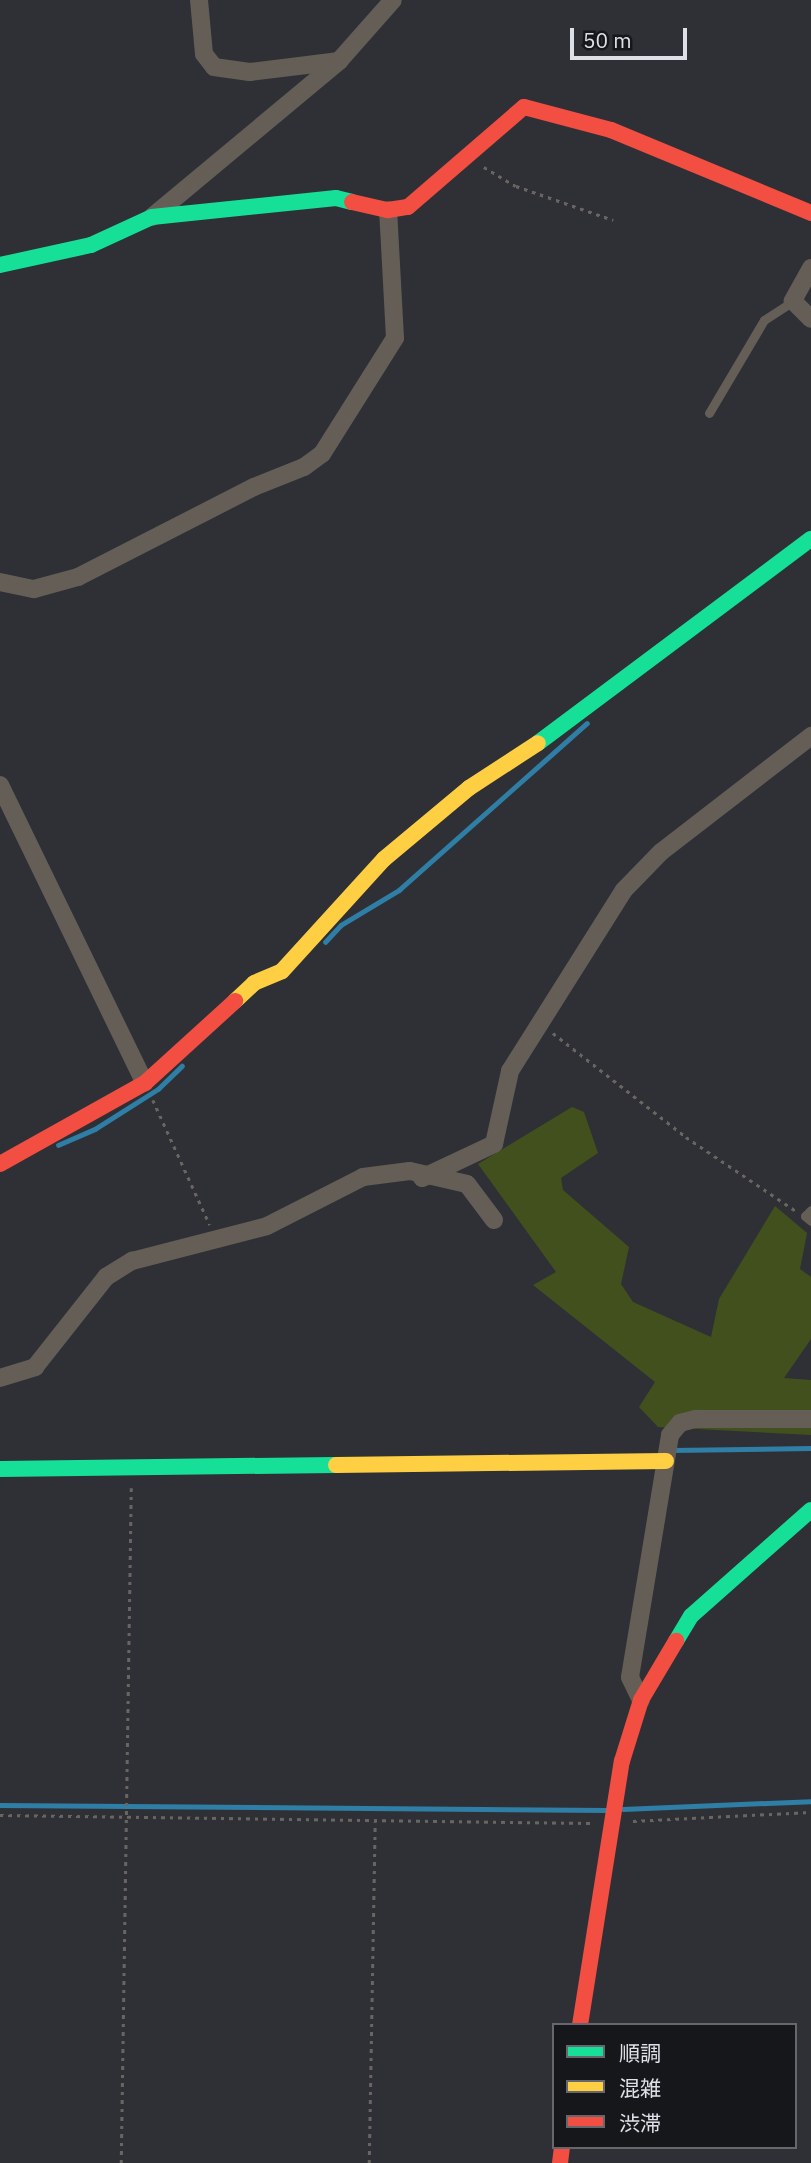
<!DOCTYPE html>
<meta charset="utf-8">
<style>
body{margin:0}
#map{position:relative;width:811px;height:2163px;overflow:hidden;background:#2e3036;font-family:"IBM Plex Sans","Noto Sans JP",sans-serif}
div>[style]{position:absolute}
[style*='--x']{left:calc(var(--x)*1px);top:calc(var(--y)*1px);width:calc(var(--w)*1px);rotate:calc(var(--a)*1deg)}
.green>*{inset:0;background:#42501d}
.stream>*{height:4.5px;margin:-2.25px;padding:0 2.25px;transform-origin:2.25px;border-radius:2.25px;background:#2f7ea5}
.path>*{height:2.5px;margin-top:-1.25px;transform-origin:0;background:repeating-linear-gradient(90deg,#696661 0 3.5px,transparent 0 8.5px)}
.lane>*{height:9px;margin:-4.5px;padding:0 4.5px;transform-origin:4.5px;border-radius:4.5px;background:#645e56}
.street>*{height:18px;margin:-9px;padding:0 9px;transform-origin:9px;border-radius:9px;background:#645e56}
.fast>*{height:16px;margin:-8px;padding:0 8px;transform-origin:8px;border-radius:8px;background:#16e098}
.slow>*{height:16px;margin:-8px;padding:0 8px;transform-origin:8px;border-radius:8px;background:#ffcf43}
.jam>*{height:16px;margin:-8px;padding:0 8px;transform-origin:8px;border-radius:8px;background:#f24e42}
span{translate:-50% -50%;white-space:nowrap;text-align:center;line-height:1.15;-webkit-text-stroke:7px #15171b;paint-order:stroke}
.legend{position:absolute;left:552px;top:2023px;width:245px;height:126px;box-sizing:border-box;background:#15171b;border:2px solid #65676d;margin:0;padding:9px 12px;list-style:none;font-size:21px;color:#dde0e7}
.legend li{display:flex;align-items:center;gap:14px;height:35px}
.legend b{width:35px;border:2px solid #65676d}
.scale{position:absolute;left:570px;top:28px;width:117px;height:32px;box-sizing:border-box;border:4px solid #dde0e7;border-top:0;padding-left:9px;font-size:21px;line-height:24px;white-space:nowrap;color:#dde0e7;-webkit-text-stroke:5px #15171b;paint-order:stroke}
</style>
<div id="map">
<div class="green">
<i style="clip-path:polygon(572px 1107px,584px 1112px,598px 1153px,561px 1178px,563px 1190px,629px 1247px,621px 1284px,633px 1302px,711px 1337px,719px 1299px,775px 1206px,807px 1233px,800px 1269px,811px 1277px,811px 1339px,784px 1378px,811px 1380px,811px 1435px,658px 1427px,639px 1407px,655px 1382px,533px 1285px,556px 1272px,478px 1164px)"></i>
</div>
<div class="stream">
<i style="--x:325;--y:942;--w:23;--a:-47"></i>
<i style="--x:341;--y:925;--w:68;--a:-31.1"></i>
<i style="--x:399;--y:890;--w:251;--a:-41.6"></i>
<i style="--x:58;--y:1145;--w:40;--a:-23.4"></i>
<i style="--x:95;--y:1129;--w:75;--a:-32.4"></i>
<i style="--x:158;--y:1089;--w:33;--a:-44"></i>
<i style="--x:672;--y:1450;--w:139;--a:-0.8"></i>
<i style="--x:0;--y:1805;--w:607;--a:0.47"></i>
<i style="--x:623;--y:1809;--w:188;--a:-2.4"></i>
</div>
<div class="path">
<i style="--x:484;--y:167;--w:37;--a:31"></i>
<i style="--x:516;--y:186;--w:103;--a:19.3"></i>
<i style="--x:553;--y:1033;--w:169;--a:38"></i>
<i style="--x:686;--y:1137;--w:133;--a:33.9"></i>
<i style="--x:153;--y:1100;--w:137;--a:65.5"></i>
<i style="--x:0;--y:1815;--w:591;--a:0.78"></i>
<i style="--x:633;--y:1821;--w:178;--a:-2.9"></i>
<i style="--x:121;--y:2163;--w:675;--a:-89.15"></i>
<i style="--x:369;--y:2163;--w:341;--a:-89"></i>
</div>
<div class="lane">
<i style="--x:709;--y:413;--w:108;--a:-59.4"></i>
<i style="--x:764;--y:320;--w:35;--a:-33"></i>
<i style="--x:811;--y:1210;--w:8;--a:135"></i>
<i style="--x:805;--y:1216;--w:8;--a:40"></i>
</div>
<div class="street">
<i style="--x:199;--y:0;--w:54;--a:84.7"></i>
<i style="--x:204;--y:54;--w:16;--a:52"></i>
<i style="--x:214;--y:67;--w:36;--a:8"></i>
<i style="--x:250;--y:72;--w:90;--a:-7"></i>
<i style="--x:152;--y:217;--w:244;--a:-39.8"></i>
<i style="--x:339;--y:61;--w:81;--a:-48.5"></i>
<i style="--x:811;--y:268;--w:38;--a:119"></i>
<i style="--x:793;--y:301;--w:25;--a:45"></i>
<i style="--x:0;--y:582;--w:35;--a:12"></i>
<i style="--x:34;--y:589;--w:46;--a:-15.3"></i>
<i style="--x:78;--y:577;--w:198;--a:-27.1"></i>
<i style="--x:254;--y:487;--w:54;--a:-21.8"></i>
<i style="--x:304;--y:467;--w:22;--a:-36"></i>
<i style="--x:322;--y:454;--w:137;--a:-57.8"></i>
<i style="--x:395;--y:338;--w:128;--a:-93.1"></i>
<i style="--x:0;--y:785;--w:331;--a:64.1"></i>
<i style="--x:422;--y:1178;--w:80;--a:-25.3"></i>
<i style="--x:494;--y:1144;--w:75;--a:-77.6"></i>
<i style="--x:510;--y:1071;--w:214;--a:-57.8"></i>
<i style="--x:624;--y:890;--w:53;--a:-45.8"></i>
<i style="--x:661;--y:852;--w:190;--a:-37.7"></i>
<i style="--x:0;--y:1378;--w:37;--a:-17"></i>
<i style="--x:35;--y:1367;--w:115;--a:-51.7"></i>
<i style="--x:106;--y:1277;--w:31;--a:-32"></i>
<i style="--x:132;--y:1261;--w:139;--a:-14.5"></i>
<i style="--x:267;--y:1226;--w:108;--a:-27"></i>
<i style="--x:363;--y:1177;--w:47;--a:-7.3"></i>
<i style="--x:410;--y:1171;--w:58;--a:12.8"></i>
<i style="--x:467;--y:1184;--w:45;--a:53.1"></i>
<i style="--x:641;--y:1700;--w:25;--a:-116"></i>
<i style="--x:630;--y:1677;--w:245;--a:-80.6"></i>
<i style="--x:670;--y:1435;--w:16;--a:-50"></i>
<i style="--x:680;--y:1423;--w:16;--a:-15"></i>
<i style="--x:695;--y:1419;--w:116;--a:0"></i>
</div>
<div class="fast">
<i style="--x:0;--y:265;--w:93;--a:-12.4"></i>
<i style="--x:91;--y:245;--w:67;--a:-24.7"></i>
<i style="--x:152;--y:217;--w:185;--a:-5.9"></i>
<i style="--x:336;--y:198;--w:16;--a:14"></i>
<i style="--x:538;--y:743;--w:341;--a:-36.8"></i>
<i style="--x:0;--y:1469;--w:336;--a:-0.7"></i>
<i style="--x:676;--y:1641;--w:29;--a:-59"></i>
<i style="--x:691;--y:1616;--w:160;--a:-41.5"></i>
</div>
<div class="slow">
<i style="--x:235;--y:1001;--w:26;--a:-43"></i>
<i style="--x:254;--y:983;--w:30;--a:-23"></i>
<i style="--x:282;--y:971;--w:151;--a:-47.7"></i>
<i style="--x:384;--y:859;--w:111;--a:-39.9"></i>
<i style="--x:469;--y:788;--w:82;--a:-33.1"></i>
<i style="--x:336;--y:1465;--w:330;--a:-0.7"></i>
</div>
<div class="jam">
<i style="--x:352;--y:202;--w:37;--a:13"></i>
<i style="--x:388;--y:210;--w:20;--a:-9"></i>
<i style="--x:408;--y:207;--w:153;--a:-40.8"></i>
<i style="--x:524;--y:107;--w:90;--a:14.8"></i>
<i style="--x:611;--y:130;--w:217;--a:22.5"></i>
<i style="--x:0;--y:1164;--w:166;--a:-29.2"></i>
<i style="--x:145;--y:1083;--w:122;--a:-42.3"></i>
<i style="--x:580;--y:2025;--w:267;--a:-81"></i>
<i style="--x:622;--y:1761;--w:64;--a:-72.7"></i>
<i style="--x:641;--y:1700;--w:69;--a:-59.3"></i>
<i style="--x:560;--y:2163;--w:16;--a:-83"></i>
</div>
<ul class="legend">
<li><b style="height:9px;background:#16e098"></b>順調</li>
<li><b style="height:9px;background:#ffcf43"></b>混雑</li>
<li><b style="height:9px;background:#f24e42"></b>渋滞</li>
</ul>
<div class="scale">50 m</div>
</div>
